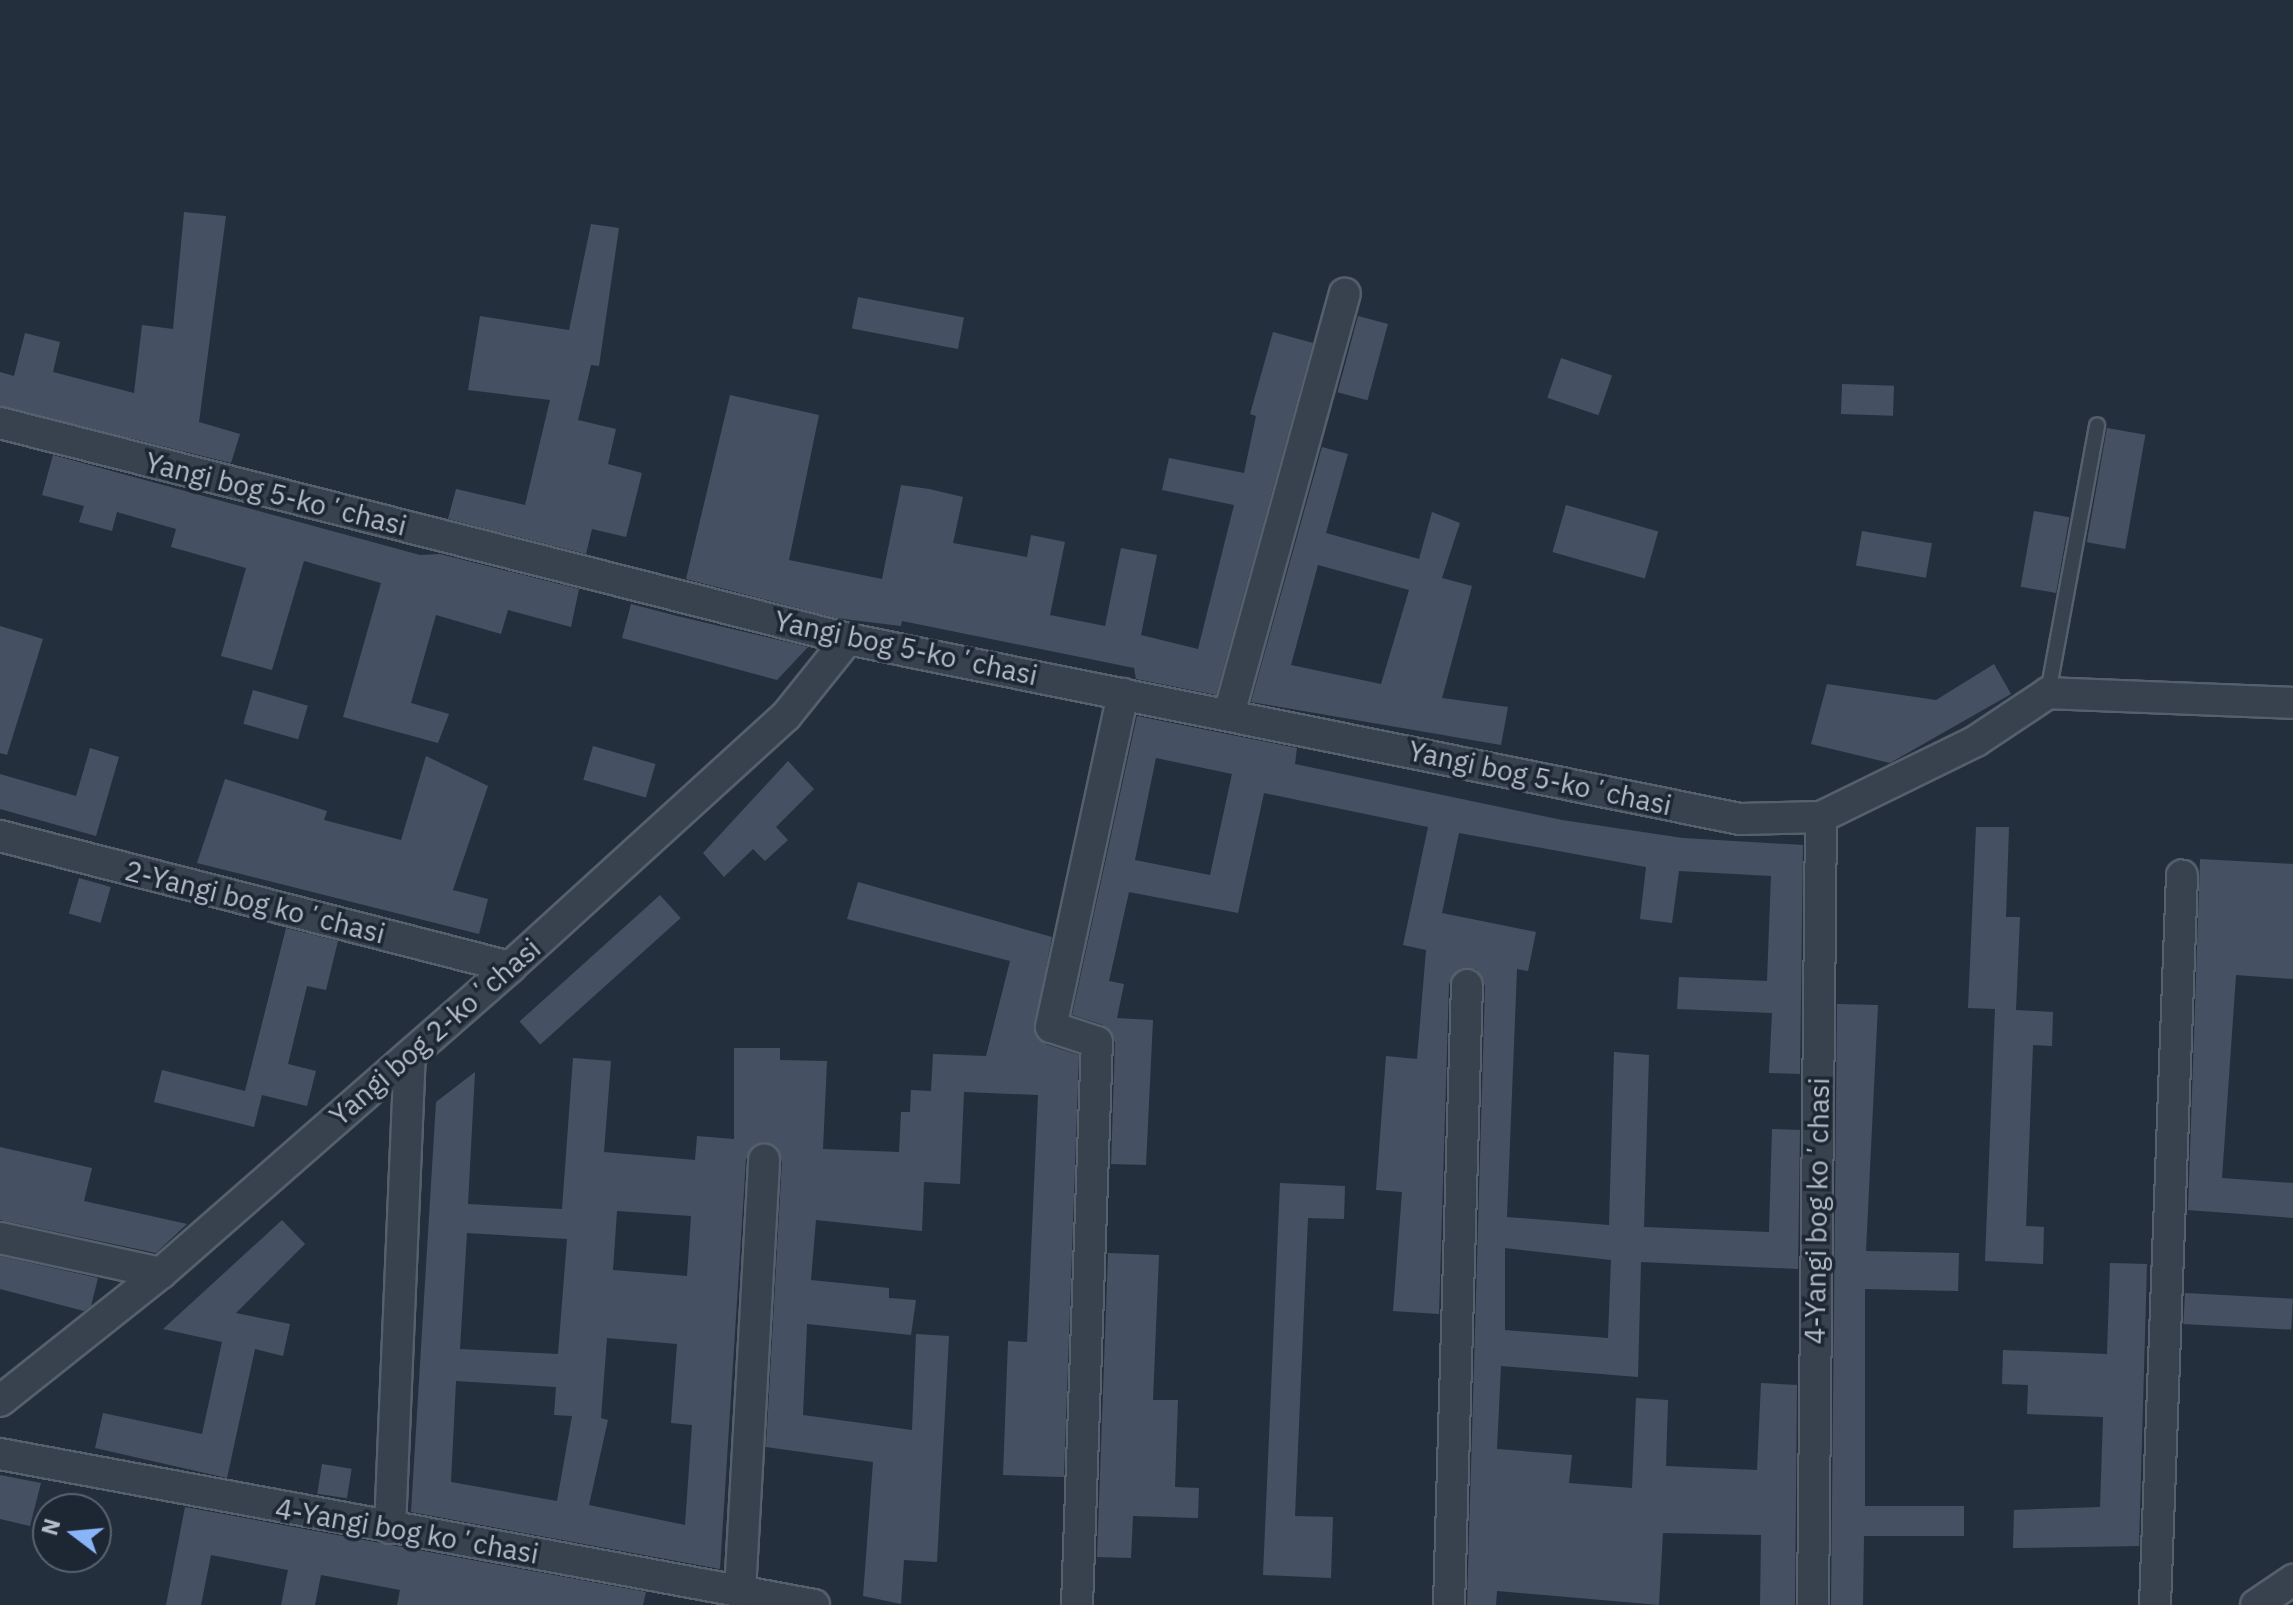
<!DOCTYPE html>
<meta charset="utf-8">
<style>
body{margin:0}
#map{position:relative;width:2293px;height:1605px;overflow:hidden;background:#242f3e;font-family:"IBM Plex Sans",sans-serif}
div>[style]{position:absolute}
[style*='--x']{left:calc(var(--x)*1px);top:calc(var(--y)*1px);width:calc(var(--w)*1px);rotate:calc(var(--a)*1deg)}
.building>*{inset:0;background:#455162;transform-origin:0 0}
.roads{filter:drop-shadow(2px 0 #565f6c) drop-shadow(-2px 0 #565f6c) drop-shadow(0 2px #565f6c) drop-shadow(0 -2px #565f6c)}
.lane>*{height:14px;margin:-7px;padding:0 7px;transform-origin:7px;border-radius:7px;background:#38414e}
.street>*{height:30px;margin:-15px;padding:0 15px;transform-origin:15px;border-radius:15px;background:#38414e}
span{translate:-50% -50%;white-space:nowrap;text-align:center;line-height:1.15;-webkit-text-stroke:7px #1d2633;paint-order:stroke}
.street-label{font-size:28px;color:#b4bcc9}
.north{position:absolute;left:32px;top:1493px;width:80px;height:80px;box-sizing:border-box;background:#1d2633;border:2px solid #59626f;border-radius:50%;rotate:286deg;font-size:22px;font-weight:700;line-height:32px;text-align:center;color:#b4bcc9}
.north::after{content:'';display:block;margin:auto;width:28px;height:36px;background:#8ab4f8;clip-path:polygon(50% 0,100% 100%,50% 72%,0 100%)}
</style>
<div id="map">
<div class="building">
<i style="clip-path:polygon(184px 212px,226px 216px,199px 422px,240px 434px,231px 463px,0 406px,0 372px,14px 376px,25px 333px,60px 342px,53px 372px,134px 393px,142px 325px,173px 329px)"></i>
<i style="clip-path:polygon(591px 224px,619px 228px,599px 366px,591px 365px,578px 420px,616px 429px,608px 464px,642px 473px,626px 537px,592px 529px,586px 554px,448px 519px,456px 489px,525px 505px,550px 400px,468px 390px,480px 316px,569px 330px)"></i>
<i style="left:858px;top:297px;width:108px;height:32px;rotate:11deg"></i>
<i style="left:1358px;top:316px;width:31px;height:79px;rotate:15deg"></i>
<i style="clip-path:polygon(1273px 332px,1313px 343px,1216px 695px,1136px 679px,1134px 668px,902px 621px,901px 626px,836px 618px,686px 579px,730px 395px,819px 415px,789px 560px,882px 579px,901px 485px,929px 489px,963px 497px,953px 543px,1027px 557px,1031px 535px,1065px 542px,1050px 615px,1105px 626px,1121px 548px,1157px 555px,1141px 635px,1198px 649px,1234px 505px,1162px 490px,1169px 458px,1244px 473px,1256px 416px,1250px 414px)"></i>
<i style="left:1561px;top:358px;width:54px;height:42px;rotate:19deg"></i>
<i style="left:1842px;top:384px;width:52px;height:30px;rotate:2deg"></i>
<i style="left:2107px;top:428px;width:39px;height:116px;rotate:10deg"></i>
<i style="clip-path:polygon(evenodd,1322px 447px,1348px 454px,1326px 533px,1419px 559px,1432px 512px,1460px 523px,1442px 578px,1472px 586px,1442px 698px,1508px 707px,1501px 745px,1251px 702px,1322px 447px,1318px 565px,1409px 590px,1381px 684px,1291px 665px,1318px 565px)"></i>
<i style="clip-path:polygon(53px 455px,420px 555px,440px 554px,579px 589px,571px 627px,508px 610px,501px 634px,436px 615px,411px 703px,449px 714px,438px 743px,343px 717px,381px 583px,304px 561px,272px 670px,221px 656px,246px 568px,171px 547px,176px 529px,117px 512px,112px 531px,79px 522px,84px 506px,42px 495px)"></i>
<i style="left:1566px;top:505px;width:96px;height:49px;rotate:16deg"></i>
<i style="left:2034px;top:511px;width:36px;height:77px;rotate:10deg"></i>
<i style="left:1862px;top:531px;width:71px;height:35px;rotate:10deg"></i>
<i style="clip-path:polygon(631px 604px,677px 616px,808px 647px,777px 680px,622px 638px)"></i>
<i style="clip-path:polygon(0 626px,43px 639px,7px 755px,0 753px)"></i>
<i style="clip-path:polygon(1994px 664px,2011px 694px,1890px 763px,1811px 744px,1827px 684px,1936px 700px)"></i>
<i style="left:253px;top:690px;width:57px;height:35px;rotate:16deg"></i>
<i style="clip-path:polygon(evenodd,1137px 716px,1297px 748px,1295px 764px,1562px 820px,1683px 838px,1803px 845px,1800px 1074px,1769px 1073px,1772px 1013px,1677px 1009px,1679px 977px,1767px 981px,1771px 876px,1679px 871px,1672px 923px,1640px 919px,1646px 867px,1459px 833px,1442px 913px,1536px 932px,1528px 971px,1517px 969px,1507px 1217px,1609px 1225px,1614px 1052px,1649px 1055px,1644px 1227px,1769px 1232px,1772px 1129px,1800px 1130px,1798px 1269px,1641px 1262px,1638px 1377px,1501px 1366px,1497px 1449px,1572px 1455px,1569px 1483px,1632px 1488px,1636px 1398px,1668px 1400px,1666px 1466px,1757px 1470px,1761px 1383px,1797px 1385px,1795px 1605px,1760px 1605px,1761px 1535px,1663px 1533px,1659px 1605px,1497px 1591px,1496px 1605px,1467px 1605px,1485px 986px,1476px 969px,1458px 970px,1449px 984px,1439px 1314px,1393px 1311px,1402px 1192px,1376px 1190px,1386px 1056px,1417px 1059px,1426px 950px,1403px 945px,1428px 827px,1264px 793px,1238px 913px,1129px 892px,1109px 981px,1124px 984px,1117px 1018px,1153px 1020px,1146px 1165px,1111px 1164px,1115px 1042px,1103px 1025px,1072px 1015px,1137px 716px,1156px 758px,1232px 774px,1210px 875px,1135px 860px,1156px 758px,1137px 716px,1505px 1248px,1611px 1260px,1608px 1338px,1505px 1330px,1505px 1248px)"></i>
<i style="left:593px;top:746px;width:65px;height:35px;rotate:16deg"></i>
<i style="clip-path:polygon(90px 748px,119px 757px,96px 836px,0 809px,0 774px,76px 796px)"></i>
<i style="clip-path:polygon(426px 756px,488px 786px,453px 890px,488px 899px,479px 934px,197px 863px,225px 779px,327px 811px,324px 820px,401px 840px)"></i>
<i style="clip-path:polygon(788px 761px,814px 789px,776px 827px,788px 840px,765px 861px,753px 849px,724px 877px,703px 853px)"></i>
<i style="clip-path:polygon(1976px 827px,2009px 827px,2006px 917px,2020px 917px,2016px 1010px,2053px 1012px,2052px 1046px,2033px 1045px,2026px 1226px,2044px 1227px,2043px 1264px,1985px 1261px,1995px 1009px,1968px 1008px)"></i>
<i style="clip-path:polygon(2200px 859px,2293px 864px,2293px 979px,2236px 975px,2222px 1178px,2293px 1183px,2293px 1218px,2188px 1210px)"></i>
<i style="left:79px;top:878px;width:33px;height:37px;rotate:16deg"></i>
<i style="clip-path:polygon(evenodd,858px 882px,1052px 937px,1034px 1031px,1045px 1044px,1079px 1055px,1064px 1477px,1003px 1475px,1008px 1341px,1027px 1342px,1038px 1095px,964px 1092px,960px 1184px,924px 1182px,922px 1231px,816px 1220px,811px 1280px,889px 1288px,889px 1298px,916px 1300px,911px 1335px,807px 1324px,803px 1415px,912px 1430px,916px 1334px,949px 1336px,937px 1562px,904px 1560px,901px 1604px,863px 1596px,873px 1462px,766px 1447px,782px 1161px,766px 1142px,746px 1159px,720px 1569px,411px 1512px,436px 1102px,475px 1072px,468px 1204px,562px 1209px,573px 1058px,611px 1061px,604px 1152px,695px 1160px,697px 1136px,734px 1139px,734px 1048px,780px 1048px,780px 1060px,827px 1061px,823px 1149px,899px 1152px,901px 1112px,910px 1112px,911px 1090px,931px 1091px,933px 1054px,986px 1056px,1010px 961px,847px 919px,858px 882px,617px 1211px,691px 1216px,687px 1276px,613px 1270px,617px 1211px,858px 882px,467px 1233px,567px 1239px,558px 1354px,460px 1349px,467px 1233px,858px 882px,607px 1338px,677px 1344px,671px 1423px,692px 1425px,685px 1525px,589px 1505px,608px 1420px,601px 1418px,607px 1338px,858px 882px,456px 1381px,556px 1387px,554px 1415px,572px 1416px,557px 1501px,451px 1482px,456px 1381px)"></i>
<i style="left:660px;top:895px;width:31px;height:189px;rotate:48deg"></i>
<i style="clip-path:polygon(286px 928px,338px 941px,326px 990px,307px 986px,288px 1064px,316px 1071px,307px 1106px,262px 1095px,254px 1127px,154px 1102px,162px 1070px,245px 1091px)"></i>
<i style="clip-path:polygon(1837px 1004px,1878px 1005px,1866px 1251px,1959px 1253px,1958px 1291px,1865px 1289px,1865px 1506px,1964px 1506px,1964px 1536px,1864px 1536px,1863px 1605px,1831px 1605px)"></i>
<i style="clip-path:polygon(0 1147px,92px 1168px,84px 1201px,187px 1224px,156px 1253px,0 1220px)"></i>
<i style="clip-path:polygon(1280px 1183px,1345px 1186px,1344px 1219px,1308px 1218px,1295px 1516px,1333px 1517px,1331px 1578px,1263px 1575px)"></i>
<i style="clip-path:polygon(282px 1220px,305px 1244px,236px 1313px,290px 1324px,283px 1356px,255px 1349px,227px 1478px,95px 1448px,103px 1413px,202px 1434px,222px 1342px,163px 1329px)"></i>
<i style="clip-path:polygon(1108px 1253px,1159px 1255px,1153px 1400px,1178px 1400px,1175px 1487px,1199px 1488px,1198px 1518px,1133px 1516px,1131px 1558px,1097px 1557px)"></i>
<i style="clip-path:polygon(0 1256px,98px 1278px,91px 1306px,84px 1311px,0 1289px)"></i>
<i style="clip-path:polygon(2110px 1263px,2147px 1264px,2139px 1546px,2013px 1548px,2014px 1510px,2100px 1507px,2103px 1417px,2027px 1414px,2028px 1385px,2002px 1384px,2003px 1350px,2107px 1354px)"></i>
<i style="left:2185px;top:1293px;width:108px;height:31px;rotate:3deg"></i>
<i style="left:322px;top:1464px;width:30px;height:30px;rotate:9deg"></i>
<i style="clip-path:polygon(0 1475px,41px 1483px,30px 1526px,0 1519px)"></i>
<i style="clip-path:polygon(185px 1507px,646px 1592px,643px 1605px,397px 1605px,400px 1590px,321px 1575px,315px 1605px,281px 1605px,288px 1570px,211px 1555px,201px 1605px,166px 1605px)"></i>
</div>
<div class="roads">
<div class="lane">
<i style="--x:2048;--y:693;--w:272;--a:-79.6"></i>
</div>
<div class="street">
<i style="--x:0;--y:423;--w:875;--a:14.29"></i>
<i style="--x:848;--y:639;--w:910;--a:11.41"></i>
<i style="--x:1740;--y:819;--w:81;--a:-1.4"></i>
<i style="--x:1821;--y:817;--w:173;--a:-26.1"></i>
<i style="--x:1976;--y:741;--w:87;--a:-33.7"></i>
<i style="--x:2048;--y:693;--w:245;--a:2.3"></i>
<i style="--x:1229;--y:714;--w:436;--a:-74.6"></i>
<i style="--x:0;--y:836;--w:527;--a:14.41"></i>
<i style="--x:0;--y:1238;--w:165;--a:12.3"></i>
<i style="--x:0;--y:1401;--w:206;--a:-38.5"></i>
<i style="--x:161;--y:1273;--w:464;--a:-41.2"></i>
<i style="--x:510;--y:967;--w:373;--a:-42.3"></i>
<i style="--x:786;--y:716;--w:99;--a:-51.2"></i>
<i style="--x:0;--y:1454;--w:828;--a:10.51"></i>
<i style="--x:390;--y:1528;--w:473;--a:-87.6"></i>
<i style="--x:740;--y:1592;--w:433;--a:-86.8"></i>
<i style="--x:1077;--y:1605;--w:563;--a:-87.97"></i>
<i style="--x:1097;--y:1042;--w:48;--a:-161.9"></i>
<i style="--x:1051;--y:1027;--w:341;--a:-77.8"></i>
<i style="--x:1449;--y:1605;--w:620;--a:-88.34"></i>
<i style="--x:1813;--y:1605;--w:788;--a:-89.42"></i>
<i style="--x:2155;--y:1605;--w:730;--a:-87.88"></i>
<i style="--x:2256;--y:1605;--w:45;--a:-34"></i>
</div>
</div>
<div class="street-label">
<span style="left:276px;top:494px;rotate:14deg">Yangi bog 5-koʼchasi</span>
<span style="left:906px;top:648px;rotate:12deg">Yangi bog 5-koʼchasi</span>
<span style="left:1540px;top:778px;rotate:12deg">Yangi bog 5-koʼchasi</span>
<span style="left:255px;top:902px;rotate:14deg">2-Yangi bog koʼchasi</span>
<span style="left:435px;top:1032px;rotate:-41deg">Yangi bog 2-koʼchasi</span>
<span style="left:1817px;top:1211px;rotate:-89deg">4-Yangi bog koʼchasi</span>
<span style="left:407px;top:1531px;rotate:10deg">4-Yangi bog koʼchasi</span>
</div>
<div class="north">N</div>
</div>
